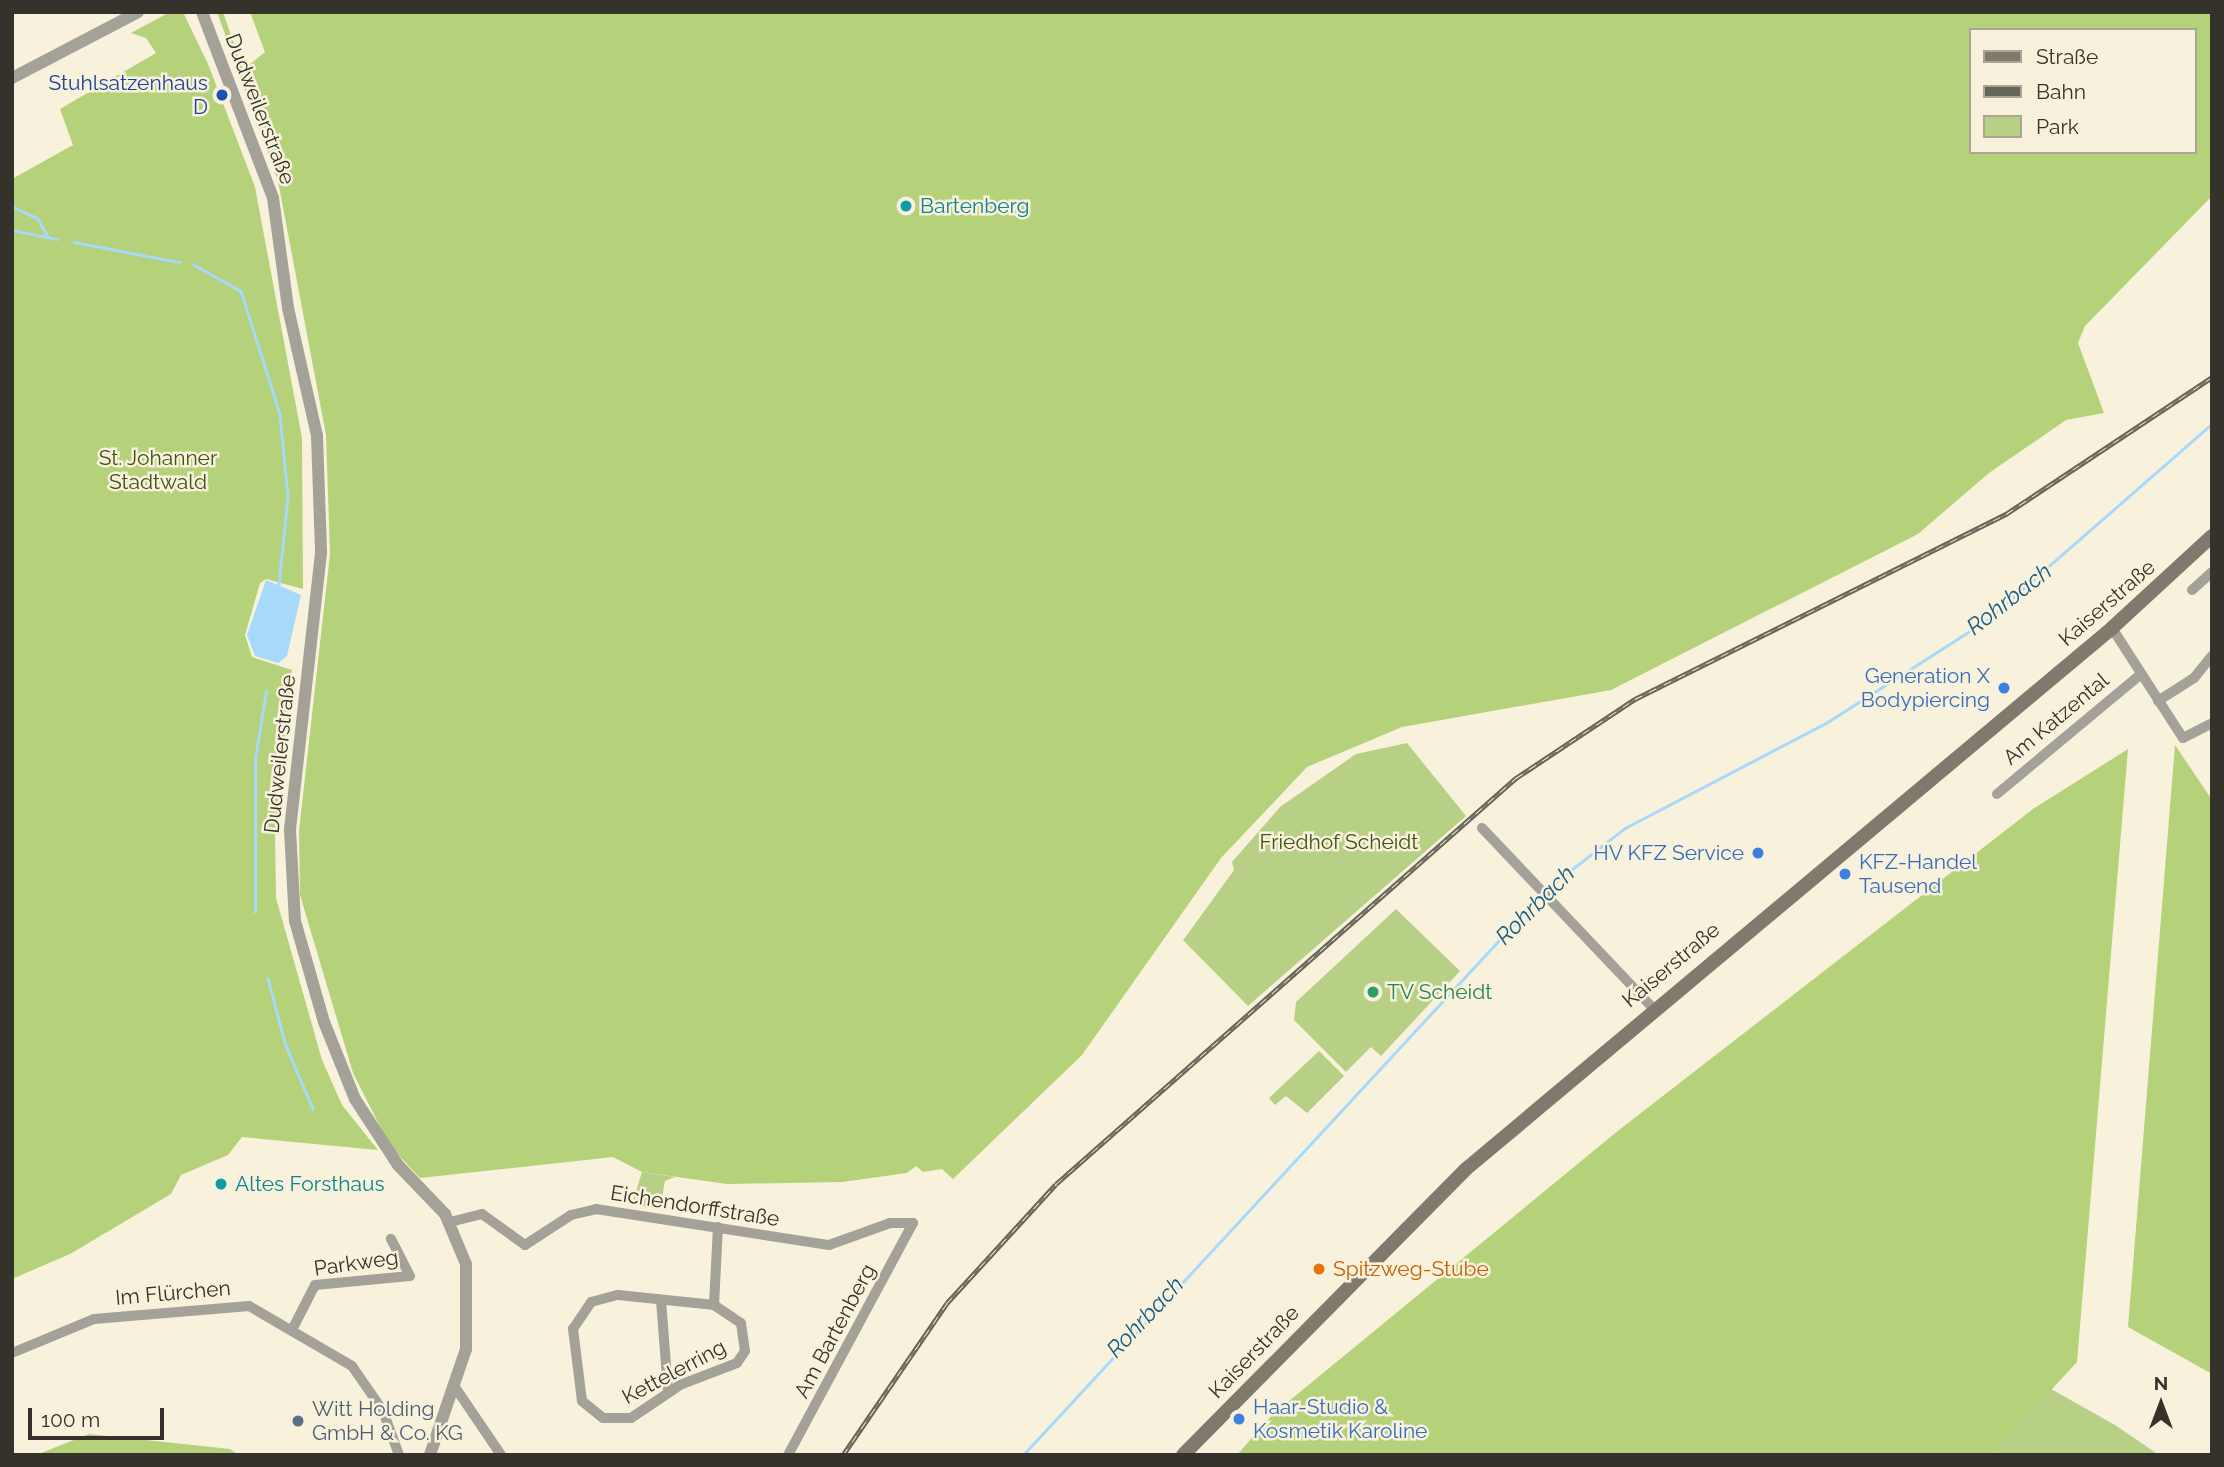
<!DOCTYPE html>
<meta charset="utf-8">
<style>
body{margin:0}
#map{position:relative;width:2224px;height:1467px;overflow:hidden;background:#f8f2dc;font-family:Raleway,sans-serif}
div>[style]{position:absolute}
[style*='--x']{left:calc(var(--x)*1px);top:calc(var(--y)*1px);width:calc(var(--w)*1px);rotate:calc(var(--a)*1deg)}
.green>*{inset:0;background:#b7d085}
.forest>*{inset:0;background:#b5d17a}
.water>*{inset:0;background:#a7d9fb}
.stream>*{height:2.5px;margin:-1.25px;padding:0 1.25px;transform-origin:1.25px;border-radius:1.25px;background:#a7d9fb}
.minor>*{height:10px;margin:-5px;padding:0 5px;transform-origin:5px;border-radius:5px;background:#a4a198}
.tertiary>*{height:12px;margin:-6px;padding:0 6px;transform-origin:6px;border-radius:6px;background:#a4a198}
.secondary>*{height:14px;margin:-7px;padding:0 7px;transform-origin:7px;border-radius:7px;background:#7f7a6d}
.rail>*{height:5px;margin-top:-2.5px;transform-origin:0;background:repeating-linear-gradient(90deg,#f8f2dc 0 8px,#676458 0 16px);box-sizing:border-box;border-block:2px solid #676458}
.dots>*{width:19px;height:19px;translate:-50% -50%;box-sizing:border-box;border:4px solid #f8f2dc;border-radius:50%}
span{translate:-50% -50%;white-space:nowrap;text-align:center;line-height:1.15;-webkit-text-stroke:5px #f8f2dc;paint-order:stroke}
.transit-label{font-size:21px;color:#164399}
.right{translate:-100% -50%;text-align:right}
.street-label{font-size:21px;color:#34322a}
.culture-label{font-size:21px;color:#0d838f}
.left{translate:0 -50%;text-align:left}
.park-label{font-size:21px;color:#415215}
.shop-label{font-size:21px;color:#366cbe}
.leisure-label{font-size:21px;color:#27864d}
.food-label{font-size:21px;color:#c56008}
.service-label{font-size:21px;color:#4e5e75}
.water-label{font-size:23px;color:#185c80;font-style:italic}
.frame{position:absolute;inset:0;border:14px solid #34322a;pointer-events:none}
.legend{position:absolute;left:1969px;top:28px;width:228px;height:126px;box-sizing:border-box;background:#f8f2dc;border:2px solid #aaa595;margin:0;padding:9px 12px;list-style:none;font-size:21px;color:#34322a}
.legend li{display:flex;align-items:center;gap:14px;height:35px}
.legend b{width:35px;border:2px solid #aaa595}
.north{position:absolute;left:2126px;top:1369px;width:70px;height:70px;-webkit-text-stroke:5px #f8f2dc;paint-order:stroke;rotate:0deg;font-size:19px;font-weight:700;line-height:28px;text-align:center;color:#34322a}
.north::after{content:'';display:block;margin:auto;width:24px;height:32px;background:#34322a;clip-path:polygon(50% 0,100% 100%,50% 72%,0 100%)}
.scale{position:absolute;left:28px;top:1408px;width:136px;height:32px;box-sizing:border-box;border:4px solid #34322a;border-top:0;padding-left:9px;font-size:21px;line-height:24px;white-space:nowrap;color:#34322a;-webkit-text-stroke:5px #f8f2dc;paint-order:stroke}
</style>
<div id="map">
<div class="green">
<i style="clip-path:polygon(1407px 743px,1466px 816px,1248px 1006px,1183px 940px,1187px 935px,1234px 870px,1232px 862px,1280px 807px,1356px 754px)"></i>
<i style="clip-path:polygon(1396px 909px,1460px 971px,1381px 1056px,1371px 1047px,1346px 1072px,1294px 1020px,1296px 1002px)"></i>
<i style="clip-path:polygon(1319px 1051px,1344px 1076px,1307px 1113px,1286px 1096px,1275px 1105px,1269px 1098px)"></i>
<i style="clip-path:polygon(642px 1172px,675px 1177px,665px 1181px,660px 1209px,632px 1204px)"></i>
<i style="clip-path:polygon(2051px 1389px,2115px 1425px,2159px 1455px,1991px 1455px)"></i>
</div>
<div class="forest">
<i style="clip-path:polygon(170px 12px,183px 12px,208px 64px,255px 187px,302px 438px,303px 589px,266px 579px,260px 583px,245px 635px,252px 657px,292px 670px,275px 829px,276px 898px,322px 1060px,342px 1105px,378px 1150px,242px 1137px,228px 1155px,181px 1175px,171px 1194px,70px 1254px,12px 1279px,12px 179px,73px 145px,60px 109px,156px 53px,146px 38px,131px 33px)"></i>
<i style="clip-path:polygon(evenodd,217px 12px,223px 12px,243px 70px,265px 52px,250px 12px,2212px 12px,2212px 196px,2085px 326px,2078px 343px,2104px 413px,2066px 420px,1989px 473px,1918px 534px,1611px 690px,1402px 727px,1307px 767px,1221px 858px,1082px 1055px,953px 1179px,942px 1169px,923px 1172px,916px 1166px,907px 1173px,842px 1182px,727px 1184px,642px 1172px,613px 1157px,420px 1178px,390px 1146px,353px 1073px,300px 895px,299px 831px,330px 554px,326px 435px,278px 181px,217px 12px,1970px 30px,2194px 30px,2194px 152px,1970px 152px,1970px 30px)"></i>
<i style="clip-path:polygon(2175px 745px,2212px 800px,2212px 1374px,2128px 1327px)"></i>
<i style="clip-path:polygon(2128px 749px,2077px 1362px,1991px 1455px,1237px 1455px,1272px 1415px,1619px 1130px,2033px 809px)"></i>
<i style="clip-path:polygon(89px 1434px,230px 1449px,238px 1455px,36px 1455px)"></i>
</div>
<div class="water">
<i style="clip-path:polygon(266px 580px,301px 595px,287px 656px,278px 663px,255px 656px,247px 635px)"></i>
</div>
<div class="stream">
<i style="--x:12;--y:206;--w:28;--a:26"></i>
<i style="--x:37;--y:218;--w:21;--a:59"></i>
<i style="--x:12;--y:230;--w:46;--a:11.3"></i>
<i style="--x:74;--y:242;--w:107;--a:10.8"></i>
<i style="--x:193;--y:264;--w:55;--a:29.4"></i>
<i style="--x:241;--y:291;--w:129;--a:72.4"></i>
<i style="--x:280;--y:414;--w:83;--a:84.5"></i>
<i style="--x:288;--y:497;--w:89;--a:95.8"></i>
<i style="--x:1544;--y:891;--w:103;--a:-37.9"></i>
<i style="--x:1625;--y:828;--w:227;--a:-27.6"></i>
<i style="--x:1826;--y:723;--w:191;--a:-32.6"></i>
<i style="--x:1987;--y:620;--w:298;--a:-41.1"></i>
<i style="--x:255;--y:912;--w:153;--a:-90"></i>
<i style="--x:255;--y:759;--w:69;--a:-80.8"></i>
<i style="--x:268;--y:978;--w:67;--a:75.3"></i>
<i style="--x:285;--y:1043;--w:72;--a:67"></i>
<i style="--x:1023;--y:1455;--w:761;--a:-47.24"></i>
</div>
<div class="minor">
<i style="--x:2192;--y:590;--w:27;--a:-42"></i>
<i style="--x:2112;--y:628;--w:131;--a:57.2"></i>
<i style="--x:2183;--y:738;--w:33;--a:-27"></i>
<i style="--x:2158;--y:701;--w:43;--a:-32.6"></i>
<i style="--x:2194;--y:678;--w:28;--a:-51"></i>
<i style="--x:1997;--y:794;--w:187;--a:-39.8"></i>
<i style="--x:1482;--y:828;--w:247;--a:46.5"></i>
<i style="--x:450;--y:1222;--w:33;--a:-14"></i>
<i style="--x:482;--y:1214;--w:53;--a:35.8"></i>
<i style="--x:525;--y:1245;--w:55;--a:-33.1"></i>
<i style="--x:571;--y:1215;--w:26;--a:-13"></i>
<i style="--x:596;--y:1209;--w:236;--a:8.8"></i>
<i style="--x:829;--y:1245;--w:65;--a:-19.8"></i>
<i style="--x:890;--y:1223;--w:23;--a:0"></i>
<i style="--x:913;--y:1223;--w:264;--a:118.3"></i>
<i style="--x:618;--y:1295;--w:97;--a:5.9"></i>
<i style="--x:714;--y:1305;--w:32;--a:34"></i>
<i style="--x:741;--y:1323;--w:28;--a:82"></i>
<i style="--x:745;--y:1351;--w:14;--a:124"></i>
<i style="--x:737;--y:1363;--w:61;--a:158.9"></i>
<i style="--x:680;--y:1385;--w:59;--a:146"></i>
<i style="--x:631;--y:1418;--w:28;--a:180"></i>
<i style="--x:603;--y:1418;--w:27;--a:-141"></i>
<i style="--x:582;--y:1401;--w:73;--a:-97.1"></i>
<i style="--x:573;--y:1329;--w:32;--a:-56"></i>
<i style="--x:591;--y:1302;--w:28;--a:-15"></i>
<i style="--x:661;--y:1300;--w:92;--a:85.6"></i>
<i style="--x:714;--y:1305;--w:78;--a:-87.1"></i>
<i style="--x:293;--y:1328;--w:48;--a:-62.9"></i>
<i style="--x:315;--y:1285;--w:95;--a:-5.4"></i>
<i style="--x:410;--y:1276;--w:42;--a:-117.2"></i>
<i style="--x:12;--y:1353;--w:89;--a:-22.5"></i>
<i style="--x:94;--y:1319;--w:156;--a:-4.8"></i>
<i style="--x:249;--y:1306;--w:119;--a:30.2"></i>
<i style="--x:352;--y:1366;--w:55;--a:55.4"></i>
<i style="--x:383;--y:1411;--w:47;--a:70"></i>
<i style="--x:455;--y:1387;--w:82;--a:55.9"></i>
</div>
<div class="tertiary">
<i style="--x:202;--y:12;--w:199;--a:69.1"></i>
<i style="--x:273;--y:198;--w:111;--a:82.2"></i>
<i style="--x:288;--y:308;--w:131;--a:77.2"></i>
<i style="--x:317;--y:436;--w:117;--a:88"></i>
<i style="--x:321;--y:553;--w:279;--a:96.4"></i>
<i style="--x:290;--y:830;--w:91;--a:86.9"></i>
<i style="--x:295;--y:921;--w:105;--a:74"></i>
<i style="--x:324;--y:1022;--w:83;--a:68.1"></i>
<i style="--x:355;--y:1099;--w:79;--a:56.9"></i>
<i style="--x:398;--y:1165;--w:68;--a:46.2"></i>
<i style="--x:445;--y:1214;--w:54;--a:67.2"></i>
<i style="--x:466;--y:1264;--w:85;--a:90"></i>
<i style="--x:466;--y:1349;--w:112;--a:108.8"></i>
<i style="--x:12;--y:78;--w:142;--a:-27.6"></i>
</div>
<div class="secondary">
<i style="--x:1183;--y:1455;--w:402;--a:-45.3"></i>
<i style="--x:1466;--y:1169;--w:843;--a:-39.94"></i>
<i style="--x:2112;--y:628;--w:136;--a:-42.6"></i>
</div>
<div class="rail">
<i style="--x:843;--y:1455;--w:184;--a:-55.6"></i>
<i style="--x:947;--y:1303;--w:161;--a:-47.5"></i>
<i style="--x:1056;--y:1184;--w:614;--a:-41.43"></i>
<i style="--x:1516;--y:778;--w:143;--a:-33.6"></i>
<i style="--x:1635;--y:699;--w:415;--a:-26.5"></i>
<i style="--x:2006;--y:514;--w:247;--a:-33.6"></i>
</div>
<div class="dots">
<i style="left:222px;top:95px;background:#1a4fb4"></i>
<i style="left:906px;top:206px;background:#0f9aa8"></i>
<i style="left:2004px;top:688px;background:#3f7fe0"></i>
<i style="left:1758px;top:853px;background:#3f7fe0"></i>
<i style="left:1845px;top:874px;background:#3f7fe0"></i>
<i style="left:1373px;top:992px;background:#2e9e5b"></i>
<i style="left:221px;top:1184px;background:#0f9aa8"></i>
<i style="left:1319px;top:1269px;background:#e8710a"></i>
<i style="left:1239px;top:1419px;background:#3f7fe0"></i>
<i style="left:298px;top:1421px;background:#5c6f8a"></i>
</div>
<div class="transit-label">
<span class="right" style="left:208px;top:95px">Stuhlsatzenhaus<br>D</span>
</div>
<div class="street-label">
<span style="left:260px;top:109px;rotate:69deg">Dudweilerstraße</span>
<span style="left:2107px;top:603px;rotate:-41deg">Kaiserstraße</span>
<span style="left:2056px;top:719px;rotate:-40deg">Am Katzental</span>
<span style="left:280px;top:754px;rotate:-84deg">Dudweilerstraße</span>
<span style="left:1671px;top:965px;rotate:-40deg">Kaiserstraße</span>
<span style="left:695px;top:1206px;rotate:9deg">Eichendorffstraße</span>
<span style="left:356px;top:1263px;rotate:-8deg">Parkweg</span>
<span style="left:173px;top:1293px;rotate:-5deg">Im Flürchen</span>
<span style="left:835px;top:1331px;rotate:-62deg">Am Bartenberg</span>
<span style="left:1254px;top:1352px;rotate:-46deg">Kaiserstraße</span>
<span style="left:674px;top:1372px;rotate:-28deg">Kettelerring</span>
</div>
<div class="culture-label">
<span class="left" style="left:920px;top:206px">Bartenberg</span>
<span class="left" style="left:235px;top:1184px">Altes Forsthaus</span>
</div>
<div class="park-label">
<span style="left:158px;top:470px">St. Johanner<br>Stadtwald</span>
<span style="left:1339px;top:842px">Friedhof Scheidt</span>
</div>
<div class="shop-label">
<span class="right" style="left:1990px;top:688px">Generation X<br>Bodypiercing</span>
<span class="right" style="left:1744px;top:853px">HV KFZ Service</span>
<span class="left" style="left:1859px;top:874px">KFZ-Handel<br>Tausend</span>
<span class="left" style="left:1253px;top:1419px">Haar-Studio &amp;<br>Kosmetik Karoline</span>
</div>
<div class="leisure-label">
<span class="left" style="left:1387px;top:992px">TV Scheidt</span>
</div>
<div class="food-label">
<span class="left" style="left:1333px;top:1269px">Spitzweg-Stube</span>
</div>
<div class="service-label">
<span class="left" style="left:312px;top:1421px">Witt Holding<br>GmbH &amp; Co. KG</span>
</div>
<div class="water-label">
<span style="left:2009px;top:599px;rotate:-38deg">Rohrbach</span>
<span style="left:1535px;top:905px;rotate:-45deg">Rohrbach</span>
<span style="left:1145px;top:1317px;rotate:-47deg">Rohrbach</span>
</div>
<div class="frame"></div>
<ul class="legend">
<li><b style="height:9px;background:#7f7a6d"></b>Straße</li>
<li><b style="height:9px;background:#676458"></b>Bahn</li>
<li><b style="height:19px;background:#b7d085"></b>Park</li>
</ul>
<div class="north">N</div>
<div class="scale">100 m</div>
</div>
